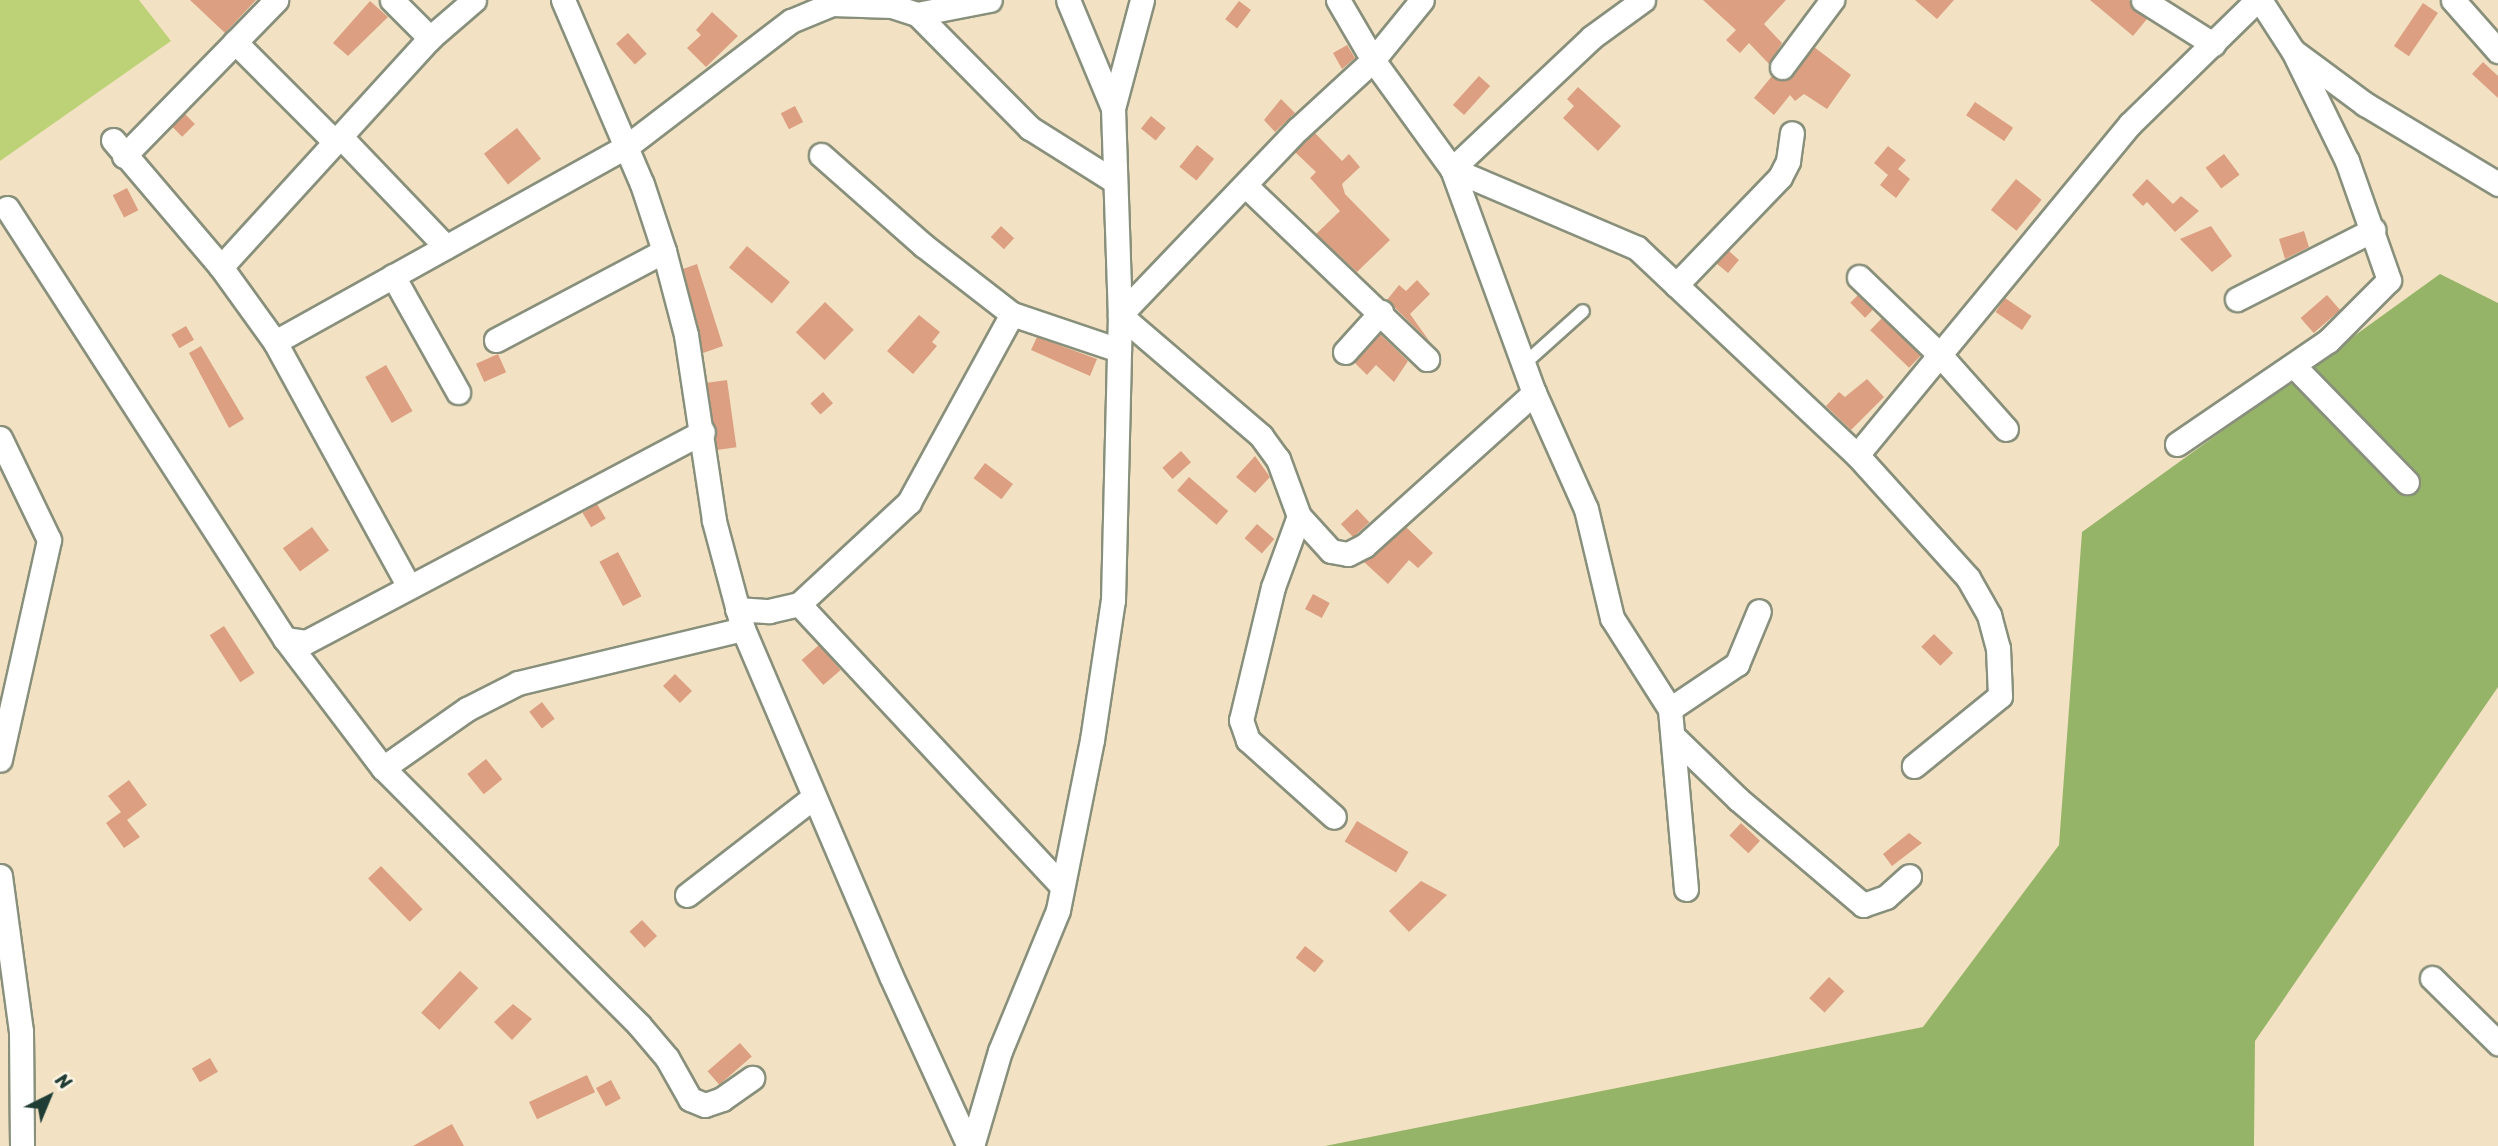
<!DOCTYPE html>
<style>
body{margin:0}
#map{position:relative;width:2498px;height:1146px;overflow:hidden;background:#f2e2c3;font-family:Sriracha,sans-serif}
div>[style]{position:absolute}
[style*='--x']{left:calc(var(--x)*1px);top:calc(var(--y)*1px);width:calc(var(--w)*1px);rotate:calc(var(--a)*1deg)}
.green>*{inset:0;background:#bdd276}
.forest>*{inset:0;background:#96b467}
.building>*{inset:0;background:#dc9f81;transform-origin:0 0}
.roads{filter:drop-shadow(2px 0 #88907c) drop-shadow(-2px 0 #88907c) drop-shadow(0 2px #88907c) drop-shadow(0 -2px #88907c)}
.lane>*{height:12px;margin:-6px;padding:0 6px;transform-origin:6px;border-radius:6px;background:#fff}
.street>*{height:23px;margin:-11.5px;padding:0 11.5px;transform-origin:11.5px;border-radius:11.5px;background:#fff}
span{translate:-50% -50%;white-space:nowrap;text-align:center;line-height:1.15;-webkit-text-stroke:5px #fcf5e5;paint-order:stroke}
.north{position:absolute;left:14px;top:1062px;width:70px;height:70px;-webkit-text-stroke:5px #fcf5e5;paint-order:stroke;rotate:43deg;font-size:19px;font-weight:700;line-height:28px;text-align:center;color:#1f3d34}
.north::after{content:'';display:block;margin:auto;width:24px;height:32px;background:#1f3d34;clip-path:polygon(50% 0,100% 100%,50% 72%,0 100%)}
</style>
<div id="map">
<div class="green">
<i style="clip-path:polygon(0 0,139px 0,171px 41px,0 161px)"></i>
</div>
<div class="forest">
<i style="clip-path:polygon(2440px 274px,2498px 303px,2498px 687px,2255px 1041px,2254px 1146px,1325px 1146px,1923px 1027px,2059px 845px,2082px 532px)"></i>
</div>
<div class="building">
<i style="clip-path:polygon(190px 0,256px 0,225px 33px)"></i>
<i style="clip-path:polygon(1703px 0,1786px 0,1764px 24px,1782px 43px,1769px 64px,1749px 43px,1740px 53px,1726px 40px,1736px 30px)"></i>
<i style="clip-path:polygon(1915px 0,1954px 0,1937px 19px)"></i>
<i style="clip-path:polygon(2090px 0,2129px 0,2147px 19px,2133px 36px)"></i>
<i style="clip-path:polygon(370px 1px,388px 17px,348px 56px,333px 43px)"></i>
<i style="left:1239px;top:1px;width:15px;height:23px;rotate:37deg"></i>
<i style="left:2423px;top:3px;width:18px;height:52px;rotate:34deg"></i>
<i style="clip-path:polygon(712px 12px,738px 36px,706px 67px,687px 48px,701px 35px,696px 30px)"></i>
<i style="left:628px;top:33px;width:28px;height:16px;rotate:48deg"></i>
<i style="clip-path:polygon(1347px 45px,1355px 58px,1342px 69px,1333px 53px)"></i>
<i style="clip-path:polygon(1814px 47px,1851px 75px,1827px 109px,1804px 94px,1795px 101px,1790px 95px,1774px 115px,1754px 98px,1772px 76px,1781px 81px,1793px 76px)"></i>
<i style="clip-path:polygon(2483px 62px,2498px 76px,2498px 98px,2472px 74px)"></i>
<i style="left:1479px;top:76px;width:15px;height:39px;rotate:42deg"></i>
<i style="clip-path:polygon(1578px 87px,1621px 126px,1598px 151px,1563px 118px,1574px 106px,1567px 99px)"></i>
<i style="clip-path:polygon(1281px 99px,1295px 113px,1275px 132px,1264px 120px)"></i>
<i style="left:1975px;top:102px;width:46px;height:16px;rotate:34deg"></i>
<i style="left:795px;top:106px;width:18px;height:16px;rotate:63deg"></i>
<i style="left:185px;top:114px;width:14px;height:18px;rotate:45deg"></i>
<i style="left:1151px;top:116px;width:19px;height:16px;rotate:39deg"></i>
<i style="left:517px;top:128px;width:39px;height:42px;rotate:52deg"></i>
<i style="clip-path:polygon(1315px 133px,1342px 161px,1349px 154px,1360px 167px,1342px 184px,1345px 194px,1390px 240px,1357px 272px,1316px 234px,1340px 211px,1310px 178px,1316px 172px,1295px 152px)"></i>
<i style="left:1197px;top:145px;width:22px;height:28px;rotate:39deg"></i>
<i style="clip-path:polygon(1888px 146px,1906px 160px,1898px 169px,1910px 179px,1896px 198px,1880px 185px,1888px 175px,1874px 163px)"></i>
<i style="left:2224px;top:154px;width:26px;height:23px;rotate:53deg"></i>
<i style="left:2016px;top:179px;width:33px;height:40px;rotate:39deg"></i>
<i style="clip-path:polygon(2147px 179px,2173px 204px,2181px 196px,2199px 211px,2175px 232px,2147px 202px,2143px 206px,2132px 195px)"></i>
<i style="left:127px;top:188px;width:25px;height:16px;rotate:63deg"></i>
<i style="left:1001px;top:226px;width:18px;height:15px;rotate:43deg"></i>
<i style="clip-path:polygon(2211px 226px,2232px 256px,2212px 272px,2180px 239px)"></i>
<i style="clip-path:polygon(2304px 231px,2309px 247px,2285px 259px,2279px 239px)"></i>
<i style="left:747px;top:246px;width:56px;height:28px;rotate:40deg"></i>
<i style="clip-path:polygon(1729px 251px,1739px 260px,1728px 273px,1716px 263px)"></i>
<i style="clip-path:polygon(697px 264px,723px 346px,703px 353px,683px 269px)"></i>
<i style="clip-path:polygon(1417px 280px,1430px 294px,1410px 314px,1430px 342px,1387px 300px,1399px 285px,1406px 291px)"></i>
<i style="left:1858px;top:295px;width:21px;height:11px;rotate:45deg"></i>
<i style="left:2327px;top:295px;width:20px;height:35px;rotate:49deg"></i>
<i style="left:2005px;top:298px;width:32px;height:17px;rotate:34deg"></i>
<i style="left:825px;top:302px;width:40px;height:42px;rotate:44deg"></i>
<i style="clip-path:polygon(919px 315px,940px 332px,932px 342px,937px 346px,913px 374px,887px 351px)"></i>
<i style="left:1882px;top:318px;width:54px;height:17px;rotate:44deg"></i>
<i style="left:186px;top:326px;width:16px;height:17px;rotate:60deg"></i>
<i style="clip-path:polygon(1380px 334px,1408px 361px,1394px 382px,1376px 365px,1367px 375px,1354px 362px)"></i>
<i style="clip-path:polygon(1037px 337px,1097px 359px,1090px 376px,1031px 350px)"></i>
<i style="clip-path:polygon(201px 346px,244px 419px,229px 428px,189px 353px)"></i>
<i style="left:498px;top:354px;width:20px;height:24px;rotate:66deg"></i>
<i style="left:386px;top:365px;width:53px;height:24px;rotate:60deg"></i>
<i style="clip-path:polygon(1867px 379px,1884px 397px,1851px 430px,1826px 406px,1839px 392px,1845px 397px)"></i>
<i style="left:727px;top:380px;width:68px;height:20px;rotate:82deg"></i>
<i style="left:823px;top:392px;width:15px;height:17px;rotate:48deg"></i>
<i style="left:1181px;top:451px;width:15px;height:25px;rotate:48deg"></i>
<i style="clip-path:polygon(1255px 456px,1270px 477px,1255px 493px,1236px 477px)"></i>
<i style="left:985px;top:463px;width:35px;height:19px;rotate:37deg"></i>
<i style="left:1189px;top:477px;width:52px;height:18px;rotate:41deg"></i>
<i style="left:597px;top:504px;width:17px;height:17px;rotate:59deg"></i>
<i style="left:1357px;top:509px;width:18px;height:22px;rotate:47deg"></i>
<i style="left:1257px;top:524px;width:23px;height:19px;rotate:41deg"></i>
<i style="left:312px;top:527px;width:29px;height:36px;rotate:54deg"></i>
<i style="clip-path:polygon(1406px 527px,1433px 553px,1418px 568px,1409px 560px,1388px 584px,1364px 562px)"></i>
<i style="left:618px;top:552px;width:50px;height:21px;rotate:62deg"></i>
<i style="left:1313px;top:594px;width:19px;height:17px;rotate:28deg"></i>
<i style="left:224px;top:626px;width:56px;height:17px;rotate:57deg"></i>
<i style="left:1934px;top:634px;width:27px;height:18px;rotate:45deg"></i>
<i style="left:819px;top:645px;width:33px;height:23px;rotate:49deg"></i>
<i style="left:675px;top:674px;width:24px;height:17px;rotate:45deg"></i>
<i style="left:542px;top:702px;width:21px;height:16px;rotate:53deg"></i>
<i style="left:486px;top:759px;width:26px;height:24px;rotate:51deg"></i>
<i style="clip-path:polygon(129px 780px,147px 805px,127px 820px,140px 837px,124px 848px,106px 823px,121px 812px,108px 796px)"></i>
<i style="left:1357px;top:821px;width:60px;height:24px;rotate:31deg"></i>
<i style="left:1741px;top:823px;width:26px;height:17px;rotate:43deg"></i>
<i style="clip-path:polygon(1909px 833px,1922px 843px,1892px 866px,1883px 854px)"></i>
<i style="left:381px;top:866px;width:60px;height:18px;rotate:46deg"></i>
<i style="clip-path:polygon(1421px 881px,1447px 895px,1409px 932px,1389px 911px)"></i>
<i style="left:642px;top:920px;width:22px;height:17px;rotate:47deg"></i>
<i style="left:1305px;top:946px;width:24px;height:15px;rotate:38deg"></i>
<i style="left:460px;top:971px;width:25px;height:57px;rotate:43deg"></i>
<i style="left:1829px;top:977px;width:21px;height:29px;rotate:43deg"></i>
<i style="clip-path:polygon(513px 1004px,532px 1019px,512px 1040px,494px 1022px)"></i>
<i style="left:740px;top:1043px;width:18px;height:43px;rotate:49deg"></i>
<i style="left:210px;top:1058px;width:16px;height:21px;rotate:60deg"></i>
<i style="left:587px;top:1075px;width:19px;height:64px;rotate:65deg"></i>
<i style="left:611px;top:1080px;width:21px;height:17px;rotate:62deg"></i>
<i style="clip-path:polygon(452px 1124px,464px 1146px,413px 1146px)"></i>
</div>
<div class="roads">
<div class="lane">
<i style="--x:1524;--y:364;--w:79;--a:-41.9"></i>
</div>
<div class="street">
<i style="--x:392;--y:0;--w:54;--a:45"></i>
<i style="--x:563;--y:0;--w:200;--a:66.8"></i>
<i style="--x:642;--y:184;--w:71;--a:71.8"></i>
<i style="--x:664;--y:251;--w:87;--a:75.3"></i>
<i style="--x:686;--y:335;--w:188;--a:81.4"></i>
<i style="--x:714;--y:521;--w:112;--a:75"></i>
<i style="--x:743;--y:629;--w:377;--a:66.9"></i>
<i style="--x:891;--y:976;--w:187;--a:65.4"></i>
<i style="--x:1068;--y:0;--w:117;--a:67.4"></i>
<i style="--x:1142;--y:0;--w:112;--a:105"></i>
<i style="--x:1113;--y:108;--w:207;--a:88.1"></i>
<i style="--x:1120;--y:315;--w:186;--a:40.6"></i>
<i style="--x:1261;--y:436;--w:29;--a:54"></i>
<i style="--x:1278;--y:459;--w:61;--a:69.8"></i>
<i style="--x:1299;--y:516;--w:47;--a:47.6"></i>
<i style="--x:1331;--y:551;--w:17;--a:10"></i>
<i style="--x:1348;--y:554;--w:18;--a:-27"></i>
<i style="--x:1364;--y:546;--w:229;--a:-42"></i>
<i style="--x:1338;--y:0;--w:69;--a:59.7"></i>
<i style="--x:1373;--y:60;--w:77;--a:-50.8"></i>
<i style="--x:2143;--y:0;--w:83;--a:32.2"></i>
<i style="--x:2453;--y:0;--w:68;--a:48.6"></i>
<i style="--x:917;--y:14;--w:74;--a:-10.9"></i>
<i style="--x:235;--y:42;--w:141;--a:45"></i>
<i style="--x:2296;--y:53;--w:86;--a:36.5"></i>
<i style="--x:2365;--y:104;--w:155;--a:31"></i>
<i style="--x:1782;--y:67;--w:84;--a:-53.3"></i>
<i style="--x:340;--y:136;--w:153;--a:46.3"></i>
<i style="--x:113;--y:140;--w:167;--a:49.6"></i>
<i style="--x:221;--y:267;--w:92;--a:54.2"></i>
<i style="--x:275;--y:342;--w:277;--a:61.3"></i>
<i style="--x:821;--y:155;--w:136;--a:41.4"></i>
<i style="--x:923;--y:245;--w:113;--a:37.8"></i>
<i style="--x:1012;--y:314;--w:113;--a:18.6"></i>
<i style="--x:124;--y:156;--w:218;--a:-45.7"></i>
<i style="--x:1245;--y:185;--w:252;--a:43.7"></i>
<i style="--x:7;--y:208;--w:513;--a:57.18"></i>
<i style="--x:285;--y:639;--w:21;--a:8"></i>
<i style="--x:306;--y:642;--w:449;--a:-27.9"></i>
<i style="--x:221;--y:267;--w:310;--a:-47.6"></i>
<i style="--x:430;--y:38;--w:58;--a:-40.8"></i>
<i style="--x:393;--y:276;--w:133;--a:60.7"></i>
<i style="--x:1859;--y:277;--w:112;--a:43.9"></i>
<i style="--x:1940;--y:355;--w:99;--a:48.3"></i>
<i style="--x:1676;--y:285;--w:150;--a:-46.1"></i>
<i style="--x:1780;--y:177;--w:18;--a:-63"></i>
<i style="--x:1788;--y:161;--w:28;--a:-82"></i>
<i style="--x:2237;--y:299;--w:153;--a:-26.9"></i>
<i style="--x:496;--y:340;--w:190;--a:-27.9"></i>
<i style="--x:275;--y:342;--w:402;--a:-29.1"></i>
<i style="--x:626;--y:147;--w:208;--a:-37.4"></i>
<i style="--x:791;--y:21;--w:44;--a:-22.5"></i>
<i style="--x:832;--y:4;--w:60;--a:1.9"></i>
<i style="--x:892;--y:6;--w:26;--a:18"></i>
<i style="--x:917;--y:14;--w:161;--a:45.3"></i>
<i style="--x:1030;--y:128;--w:99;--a:32.2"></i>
<i style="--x:1345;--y:352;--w:54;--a:-48"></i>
<i style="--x:2294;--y:366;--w:162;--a:45.8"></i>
<i style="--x:0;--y:438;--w:113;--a:64.3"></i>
<i style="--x:49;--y:540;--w:225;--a:102.6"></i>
<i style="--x:2177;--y:444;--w:183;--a:-34.3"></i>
<i style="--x:2328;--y:341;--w:86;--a:-45"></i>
<i style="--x:2389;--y:280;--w:126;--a:-109.4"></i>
<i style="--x:2347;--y:161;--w:123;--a:-116.1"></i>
<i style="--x:2293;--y:51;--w:61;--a:-122.9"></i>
<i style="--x:1857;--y:455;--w:429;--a:-50.5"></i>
<i style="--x:2130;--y:124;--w:177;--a:-44.3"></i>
<i style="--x:1299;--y:516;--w:76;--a:110.1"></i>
<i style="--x:1273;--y:587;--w:137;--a:103.5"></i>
<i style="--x:1241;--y:720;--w:21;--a:71"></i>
<i style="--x:1248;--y:740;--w:115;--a:41.8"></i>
<i style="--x:799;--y:604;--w:386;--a:47"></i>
<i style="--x:737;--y:609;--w:32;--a:4"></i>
<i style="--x:769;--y:611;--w:31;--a:-13"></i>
<i style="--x:799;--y:604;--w:150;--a:-42.8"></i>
<i style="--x:909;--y:502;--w:214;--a:-61.3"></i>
<i style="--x:285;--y:639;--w:162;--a:52.8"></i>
<i style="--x:383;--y:768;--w:363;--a:45.1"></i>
<i style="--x:639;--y:1025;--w:43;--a:49.7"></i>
<i style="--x:667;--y:1058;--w:47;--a:60.7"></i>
<i style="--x:690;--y:1099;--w:16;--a:22"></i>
<i style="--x:705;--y:1105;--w:18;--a:-19"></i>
<i style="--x:722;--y:1099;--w:37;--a:-35"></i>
<i style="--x:1670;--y:709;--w:81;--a:-33.9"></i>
<i style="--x:1737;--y:664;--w:57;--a:-67.5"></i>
<i style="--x:1673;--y:736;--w:91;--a:44.1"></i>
<i style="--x:1738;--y:799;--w:164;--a:40.3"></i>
<i style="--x:1863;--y:905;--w:24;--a:-19"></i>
<i style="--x:1886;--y:897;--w:31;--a:-42"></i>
<i style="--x:383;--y:768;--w:103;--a:-35.1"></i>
<i style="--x:467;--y:709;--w:57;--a:-27"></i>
<i style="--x:518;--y:683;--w:231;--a:-13.5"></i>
<i style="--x:0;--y:876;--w:156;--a:82.3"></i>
<i style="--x:21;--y:1031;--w:115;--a:89.5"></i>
<i style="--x:1686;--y:889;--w:181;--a:-95.1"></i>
<i style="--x:1670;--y:709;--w:108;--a:-122.5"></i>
<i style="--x:1612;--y:618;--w:112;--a:-103.4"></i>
<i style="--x:1586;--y:509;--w:127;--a:-114.1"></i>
<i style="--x:1534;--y:393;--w:239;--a:-110.1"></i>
<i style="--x:1452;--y:169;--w:201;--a:23.1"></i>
<i style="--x:1637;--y:248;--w:302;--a:43.3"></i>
<i style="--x:1857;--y:455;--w:166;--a:47.9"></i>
<i style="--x:1968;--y:578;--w:43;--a:60.4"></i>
<i style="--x:1989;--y:615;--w:34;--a:75"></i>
<i style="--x:1998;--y:648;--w:48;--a:87.6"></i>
<i style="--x:2000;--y:696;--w:111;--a:140.9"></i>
<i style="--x:687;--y:895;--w:160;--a:-37.7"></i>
<i style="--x:2432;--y:978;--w:93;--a:44.6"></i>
<i style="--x:972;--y:1146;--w:99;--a:-73.6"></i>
<i style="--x:1000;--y:1051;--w:152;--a:-67.6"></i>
<i style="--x:1058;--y:910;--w:173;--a:-78.7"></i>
<i style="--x:1092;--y:740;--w:142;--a:-81.5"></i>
<i style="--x:1113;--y:600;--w:285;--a:-88.6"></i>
<i style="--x:1120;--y:315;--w:257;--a:-46.3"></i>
<i style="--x:1298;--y:129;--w:102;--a:-42.6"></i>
<i style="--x:1373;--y:60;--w:135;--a:54.1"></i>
<i style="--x:1452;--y:169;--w:192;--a:-43.3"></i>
<i style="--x:1592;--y:37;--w:63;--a:-36"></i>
</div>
</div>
<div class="north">N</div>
</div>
